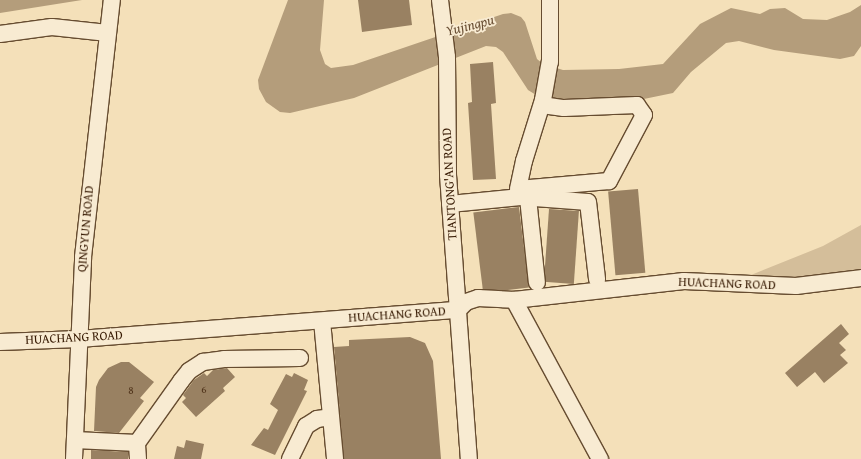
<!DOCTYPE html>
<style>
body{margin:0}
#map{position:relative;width:861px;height:459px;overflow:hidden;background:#f4e0b9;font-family:"Gentium Book Plus",serif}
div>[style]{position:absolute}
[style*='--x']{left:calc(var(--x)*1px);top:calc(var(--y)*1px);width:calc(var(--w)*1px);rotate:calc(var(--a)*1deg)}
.green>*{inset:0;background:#d4be9a}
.water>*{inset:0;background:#b49d7b}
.building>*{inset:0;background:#998162;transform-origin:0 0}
.roads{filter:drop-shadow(1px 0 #664c30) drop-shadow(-1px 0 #664c30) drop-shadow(0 1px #664c30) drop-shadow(0 -1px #664c30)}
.minor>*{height:16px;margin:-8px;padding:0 8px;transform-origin:8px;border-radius:8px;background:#f8ebd2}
span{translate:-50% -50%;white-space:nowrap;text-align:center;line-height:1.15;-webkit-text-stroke:3.5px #f8ebd2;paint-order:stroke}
.number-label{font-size:11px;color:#50341b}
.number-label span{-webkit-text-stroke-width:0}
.street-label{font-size:13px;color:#371a03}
.water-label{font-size:14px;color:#694e33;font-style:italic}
</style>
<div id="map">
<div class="green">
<i style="clip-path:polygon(861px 225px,861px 269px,796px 277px,751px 275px,823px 246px)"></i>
</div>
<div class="water">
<i style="clip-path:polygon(0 0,82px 0,0 13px)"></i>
<i style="clip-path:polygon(288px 0,324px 0,320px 50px,325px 64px,331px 68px,353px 65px,503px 14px,511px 13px,521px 17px,525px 22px,537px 59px,543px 64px,563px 70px,619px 69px,663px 64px,700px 24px,731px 8px,760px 14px,770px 9px,785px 8px,803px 19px,827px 20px,850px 12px,861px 5px,861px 46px,854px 56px,840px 59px,774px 50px,739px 41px,726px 43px,691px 72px,673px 93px,639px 100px,554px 101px,536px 95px,528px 90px,503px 52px,496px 47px,486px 46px,354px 98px,290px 113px,280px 112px,266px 102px,259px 89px,258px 80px)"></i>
</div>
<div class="building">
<i style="clip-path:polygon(358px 0,409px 0,412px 25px,362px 32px)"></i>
<i style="clip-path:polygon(493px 62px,496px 103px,491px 104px,496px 179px,473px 180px,468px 103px,472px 102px,470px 64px)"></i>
<i style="left:638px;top:189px;width:84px;height:30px;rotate:85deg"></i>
<i style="left:519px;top:207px;width:81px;height:46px;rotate:83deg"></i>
<i style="left:549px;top:209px;width:30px;height:73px;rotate:4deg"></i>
<i style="clip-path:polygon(841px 324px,849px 334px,839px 343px,846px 350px,840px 355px,848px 363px,824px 383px,815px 372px,797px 387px,785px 373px)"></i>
<i style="clip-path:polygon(410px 337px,425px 343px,433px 361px,441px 459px,344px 459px,334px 347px,349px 346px,349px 340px)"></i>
<i style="clip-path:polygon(121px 362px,129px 362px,154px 382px,140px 398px,144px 401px,119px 433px,94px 431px,96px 387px,99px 380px,108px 368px)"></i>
<i style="clip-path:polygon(227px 368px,235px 377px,223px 388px,225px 391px,196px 417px,182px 402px,186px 398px,183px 395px,194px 380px,204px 373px,207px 376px,213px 370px)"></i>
<i style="clip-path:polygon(294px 373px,308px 380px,304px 390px,307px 391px,275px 455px,251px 445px,264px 428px,268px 430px,278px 410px,270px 404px,286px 374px,292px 377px)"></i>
<i style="clip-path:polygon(186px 440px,204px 444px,201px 459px,174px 459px,177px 446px,184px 448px)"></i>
<i style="clip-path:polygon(91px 450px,128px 452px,128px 459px,91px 459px)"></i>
</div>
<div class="roads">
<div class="minor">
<i style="--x:440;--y:0;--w:57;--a:83"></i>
<i style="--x:447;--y:57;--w:118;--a:89.5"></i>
<i style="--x:448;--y:175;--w:285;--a:85.8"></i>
<i style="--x:0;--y:34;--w:52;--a:-7.7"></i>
<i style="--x:52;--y:27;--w:56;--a:6.1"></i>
<i style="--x:542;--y:105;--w:22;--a:8"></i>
<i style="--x:564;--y:108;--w:73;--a:-2.4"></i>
<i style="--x:637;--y:105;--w:12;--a:55"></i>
<i style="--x:644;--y:115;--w:75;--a:117.9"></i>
<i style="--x:609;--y:181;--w:91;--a:175"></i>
<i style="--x:518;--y:189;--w:29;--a:-78"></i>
<i style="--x:524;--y:161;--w:64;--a:-72.7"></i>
<i style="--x:543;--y:100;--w:39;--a:-80"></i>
<i style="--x:550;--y:62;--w:62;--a:-90"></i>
<i style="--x:528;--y:198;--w:85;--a:84"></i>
<i style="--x:450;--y:204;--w:71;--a:-5.6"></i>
<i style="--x:521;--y:197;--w:67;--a:4.3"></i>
<i style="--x:588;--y:202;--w:78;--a:83.3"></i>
<i style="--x:514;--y:300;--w:181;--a:61.6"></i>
<i style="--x:322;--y:321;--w:139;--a:84.6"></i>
<i style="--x:0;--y:342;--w:79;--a:-2.2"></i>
<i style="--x:79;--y:339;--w:380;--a:-4.4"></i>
<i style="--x:458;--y:310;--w:11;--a:-45"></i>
<i style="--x:466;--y:302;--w:13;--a:-18"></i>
<i style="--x:478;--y:298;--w:36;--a:3"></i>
<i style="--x:514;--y:300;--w:171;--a:-6.4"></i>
<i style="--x:684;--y:281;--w:112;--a:2.6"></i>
<i style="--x:796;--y:286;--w:65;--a:-7"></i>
<i style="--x:75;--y:440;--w:62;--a:2.8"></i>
<i style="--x:74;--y:459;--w:202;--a:-87.4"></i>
<i style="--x:83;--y:257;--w:259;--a:-83.6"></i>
<i style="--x:138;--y:459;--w:16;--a:-94"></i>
<i style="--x:137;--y:443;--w:76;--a:-54.6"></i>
<i style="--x:181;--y:381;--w:13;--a:-51"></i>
<i style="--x:189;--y:371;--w:17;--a:-33"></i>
<i style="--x:203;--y:362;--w:21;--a:-8"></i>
<i style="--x:224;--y:359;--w:76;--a:-0.8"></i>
<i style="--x:290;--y:459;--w:37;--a:-64"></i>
<i style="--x:306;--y:426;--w:13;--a:-32"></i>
<i style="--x:317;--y:419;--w:14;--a:-8"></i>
</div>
</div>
<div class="number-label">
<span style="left:204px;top:389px">6</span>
<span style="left:131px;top:390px">8</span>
</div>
<div class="street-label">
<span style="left:450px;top:184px;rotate:-93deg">TIANTONG'AN ROAD</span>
<span style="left:86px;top:229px;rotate:-85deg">QINGYUN ROAD</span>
<span style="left:727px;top:284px;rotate:2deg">HUACHANG ROAD</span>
<span style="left:397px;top:315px;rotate:-4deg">HUACHANG ROAD</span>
<span style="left:74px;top:338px;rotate:-3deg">HUACHANG ROAD</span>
</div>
<div class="water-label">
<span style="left:470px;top:25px;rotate:-14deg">Yujingpu</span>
</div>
</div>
